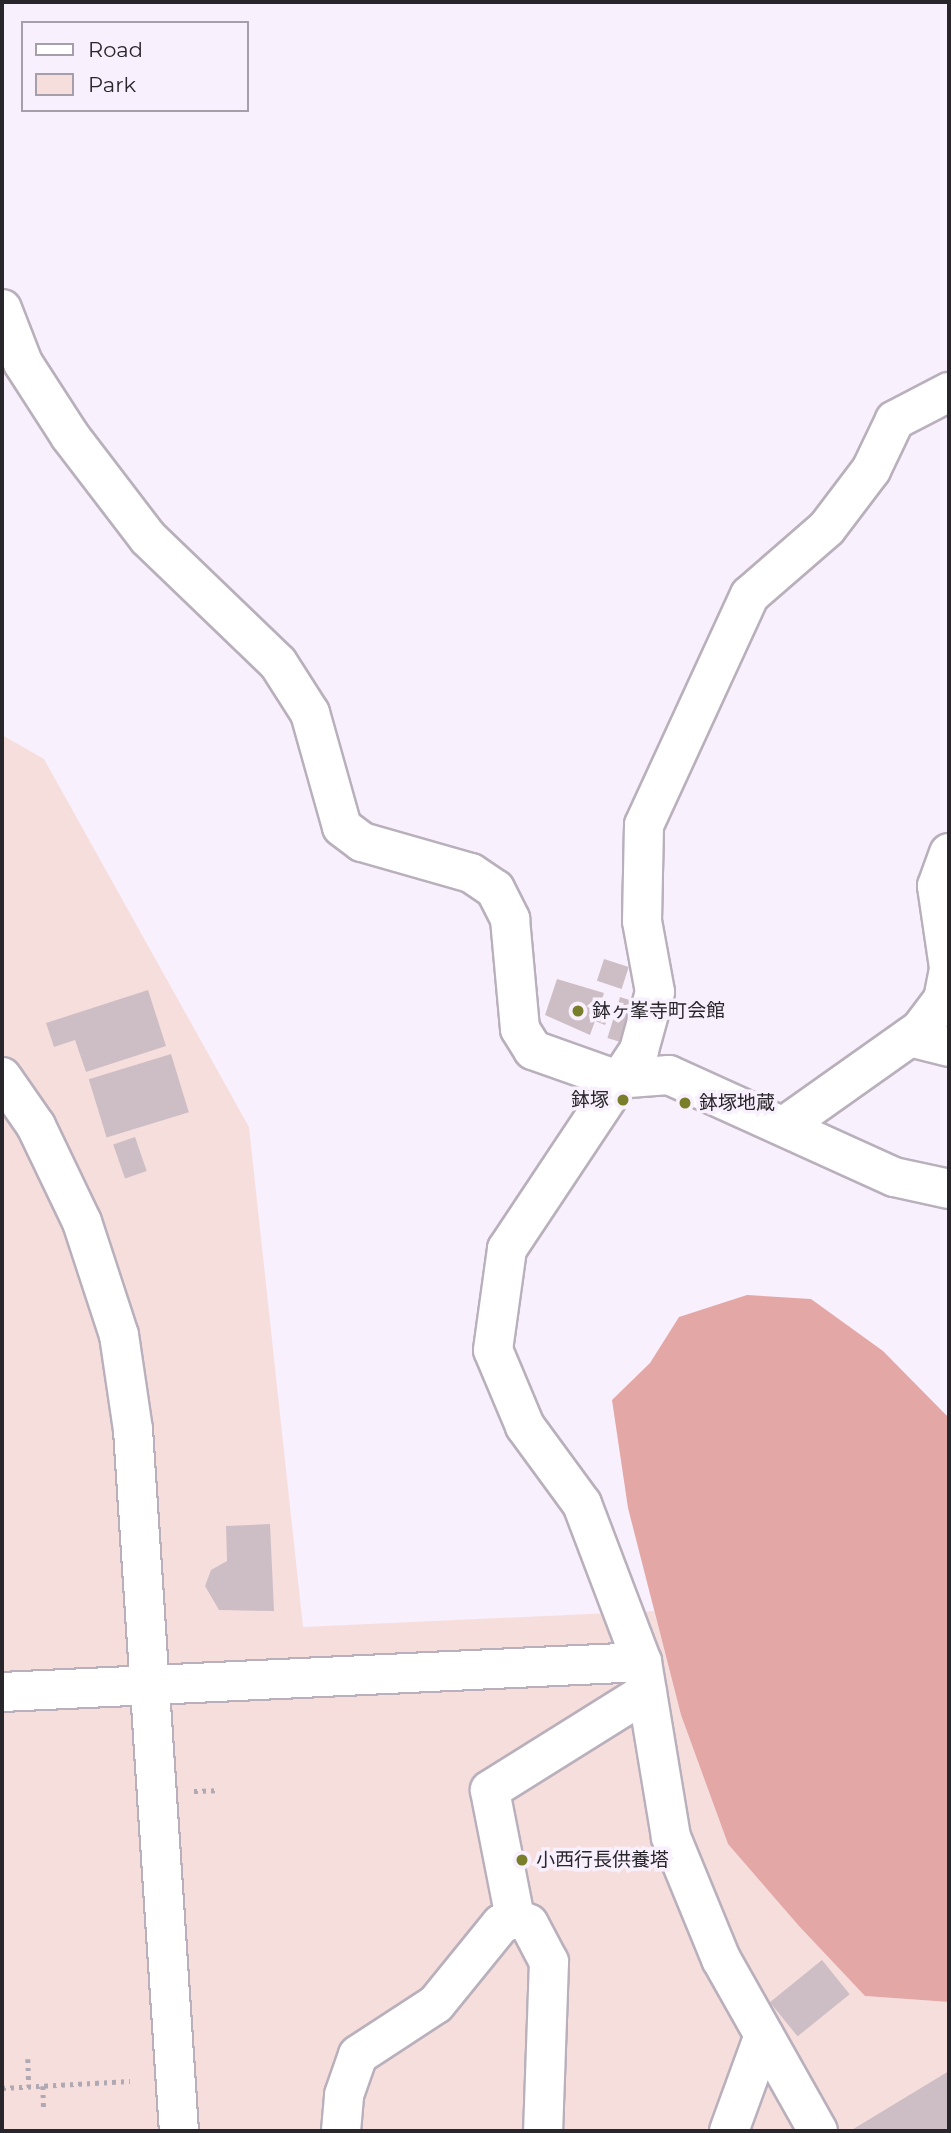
<!DOCTYPE html>
<meta charset="utf-8">
<style>
body{margin:0}
#map{position:relative;width:951px;height:2133px;overflow:hidden;background:#f9f0fd;font-family:Montserrat,"Noto Sans JP",sans-serif}
div>[style]{position:absolute}
[style*='--x']{left:calc(var(--x)*1px);top:calc(var(--y)*1px);width:calc(var(--w)*1px);rotate:calc(var(--a)*1deg)}
.green>*{inset:0;background:#f6dedd}
.forest>*{inset:0;background:#e3a7a6}
.building>*{inset:0;background:#cdbec5;transform-origin:0 0}
.path>*{height:4.5px;margin-top:-2.25px;transform-origin:0;background:repeating-linear-gradient(90deg,#b0a9b3 0 3.5px,transparent 0 8.5px)}
.roads{filter:drop-shadow(2px 0 #b9b0bc) drop-shadow(-2px 0 #b9b0bc) drop-shadow(0 2px #b9b0bc) drop-shadow(0 -2px #b9b0bc)}
.minor>*{height:38px;margin:-19px;padding:0 19px;transform-origin:19px;border-radius:19px;background:#fff}
.dots>*{width:19px;height:19px;translate:-50% -50%;box-sizing:border-box;border:4px solid #f9f0fd;border-radius:50%}
span{translate:-50% -50%;white-space:nowrap;text-align:center;line-height:1.15;-webkit-text-stroke:7px #f9f0fd;paint-order:stroke}
.poi-label{font-size:19px;color:#29262b}
.left{translate:0 -50%;text-align:left}
.right{translate:-100% -50%;text-align:right}
.frame{position:absolute;inset:0;border:4px solid #29262b;pointer-events:none}
.legend{position:absolute;left:21px;top:21px;width:228px;height:91px;box-sizing:border-box;background:#f9f0fd;border:2px solid #a69fa9;margin:0;padding:9px 12px;list-style:none;font-size:21px;color:#29262b}
.legend li{display:flex;align-items:center;gap:14px;height:35px}
.legend b{width:35px;border:2px solid #a69fa9}
</style>
<div id="map">
<div class="green">
<i style="clip-path:polygon(2px 735px,44px 759px,249px 1127px,303px 1627px,654px 1611px,681px 1715px,728px 1844px,865px 1996px,949px 2002px,949px 2131px,2px 2131px)"></i>
</div>
<div class="forest">
<i style="clip-path:polygon(747px 1295px,811px 1299px,883px 1351px,949px 1418px,949px 2002px,865px 1996px,799px 1926px,728px 1844px,681px 1715px,628px 1508px,612px 1400px,650px 1363px,679px 1317px)"></i>
</div>
<div class="building">
<i style="left:604px;top:959px;width:26px;height:23px;rotate:18deg"></i>
<i style="clip-path:polygon(557px 979px,604px 993px,601px 1003px,612px 1006px,605px 1025px,595px 1021px,590px 1035px,545px 1015px)"></i>
<i style="clip-path:polygon(148px 990px,166px 1046px,86px 1072px,75px 1040px,54px 1047px,46px 1023px)"></i>
<i style="left:620px;top:997px;width:21px;height:43px;rotate:17deg"></i>
<i style="left:171px;top:1054px;width:61px;height:86px;rotate:73deg"></i>
<i style="left:135px;top:1137px;width:36px;height:23px;rotate:71deg"></i>
<i style="clip-path:polygon(270px 1524px,274px 1611px,219px 1610px,205px 1586px,211px 1570px,227px 1561px,226px 1526px)"></i>
<i style="left:822px;top:1960px;width:44px;height:67px;rotate:51deg"></i>
<i style="clip-path:polygon(949px 2071px,949px 2131px,850px 2131px)"></i>
</div>
<div class="path">
<i style="--x:194;--y:1791;--w:24;--a:-2"></i>
<i style="--x:28;--y:2059;--w:27;--a:88"></i>
<i style="--x:43;--y:2086;--w:23;--a:88"></i>
<i style="--x:2;--y:2088;--w:128;--a:-3.1"></i>
</div>
<div class="roads">
<div class="minor">
<i style="--x:2;--y:309;--w:58;--a:68.7"></i>
<i style="--x:23;--y:363;--w:87;--a:57.2"></i>
<i style="--x:70;--y:436;--w:128;--a:52.6"></i>
<i style="--x:148;--y:538;--w:180;--a:43.9"></i>
<i style="--x:278;--y:663;--w:59;--a:57.4"></i>
<i style="--x:310;--y:713;--w:118;--a:74.3"></i>
<i style="--x:342;--y:827;--w:25;--a:37"></i>
<i style="--x:362;--y:842;--w:113;--a:15.9"></i>
<i style="--x:471;--y:873;--w:29;--a:34"></i>
<i style="--x:495;--y:889;--w:34;--a:63"></i>
<i style="--x:510;--y:919;--w:110;--a:84.8"></i>
<i style="--x:520;--y:1029;--w:25;--a:58"></i>
<i style="--x:533;--y:1050;--w:87;--a:19.5"></i>
<i style="--x:615;--y:1079;--w:54;--a:-4.2"></i>
<i style="--x:669;--y:1075;--w:247;--a:24.4"></i>
<i style="--x:894;--y:1177;--w:56;--a:12.3"></i>
<i style="--x:949;--y:853;--w:35;--a:110"></i>
<i style="--x:937;--y:886;--w:82;--a:81.6"></i>
<i style="--x:910;--y:1037;--w:40;--a:14.4"></i>
<i style="--x:2;--y:1077;--w:60;--a:55.2"></i>
<i style="--x:36;--y:1126;--w:106;--a:64.4"></i>
<i style="--x:82;--y:1222;--w:119;--a:71.9"></i>
<i style="--x:119;--y:1335;--w:96;--a:81.6"></i>
<i style="--x:133;--y:1430;--w:703;--a:86.25"></i>
<i style="--x:787;--y:1124;--w:163;--a:-35.3"></i>
<i style="--x:920;--y:1030;--w:38;--a:-53"></i>
<i style="--x:943;--y:1000;--w:32;--a:-79"></i>
<i style="--x:2;--y:1692;--w:641;--a:-2.68"></i>
<i style="--x:515;--y:1918;--w:130;--a:-101.1"></i>
<i style="--x:490;--y:1790;--w:185;--a:-32"></i>
<i style="--x:341;--y:2131;--w:36;--a:-85"></i>
<i style="--x:344;--y:2095;--w:42;--a:-70.7"></i>
<i style="--x:358;--y:2055;--w:93;--a:-33.2"></i>
<i style="--x:436;--y:2004;--w:103;--a:-50.9"></i>
<i style="--x:501;--y:1924;--w:15;--a:-23"></i>
<i style="--x:515;--y:1918;--w:15;--a:23"></i>
<i style="--x:529;--y:1924;--w:43;--a:62.2"></i>
<i style="--x:549;--y:1962;--w:169;--a:92"></i>
<i style="--x:729;--y:2131;--w:102;--a:-70"></i>
<i style="--x:818;--y:2131;--w:197;--a:-119.4"></i>
<i style="--x:721;--y:1959;--w:132;--a:-112.3"></i>
<i style="--x:671;--y:1837;--w:177;--a:-99.4"></i>
<i style="--x:642;--y:1662;--w:169;--a:-110.8"></i>
<i style="--x:582;--y:1504;--w:97;--a:-126.2"></i>
<i style="--x:525;--y:1426;--w:82;--a:-112.8"></i>
<i style="--x:493;--y:1350;--w:102;--a:-82.1"></i>
<i style="--x:507;--y:1249;--w:239;--a:-56.4"></i>
<i style="--x:639;--y:1050;--w:60;--a:-74.6"></i>
<i style="--x:655;--y:992;--w:72;--a:-100.4"></i>
<i style="--x:642;--y:921;--w:96;--a:-88.8"></i>
<i style="--x:644;--y:825;--w:253;--a:-65.3"></i>
<i style="--x:750;--y:595;--w:102;--a:-41"></i>
<i style="--x:827;--y:528;--w:73;--a:-52.8"></i>
<i style="--x:871;--y:470;--w:55;--a:-64.4"></i>
<i style="--x:895;--y:420;--w:61;--a:-27.4"></i>
</div>
</div>
<div class="dots">
<i style="left:578px;top:1011px;background:#787e29"></i>
<i style="left:623px;top:1100px;background:#787e29"></i>
<i style="left:685px;top:1103px;background:#787e29"></i>
<i style="left:522px;top:1860px;background:#787e29"></i>
</div>
<div class="poi-label">
<span class="left" style="left:592px;top:1011px">鉢ヶ峯寺町会館</span>
<span class="right" style="left:609px;top:1100px">鉢塚</span>
<span class="left" style="left:699px;top:1103px">鉢塚地蔵</span>
<span class="left" style="left:536px;top:1860px">小西行長供養塔</span>
</div>
<div class="frame"></div>
<ul class="legend">
<li><b style="height:9px;background:#fff"></b>Road</li>
<li><b style="height:19px;background:#f6dedd"></b>Park</li>
</ul>
</div>
